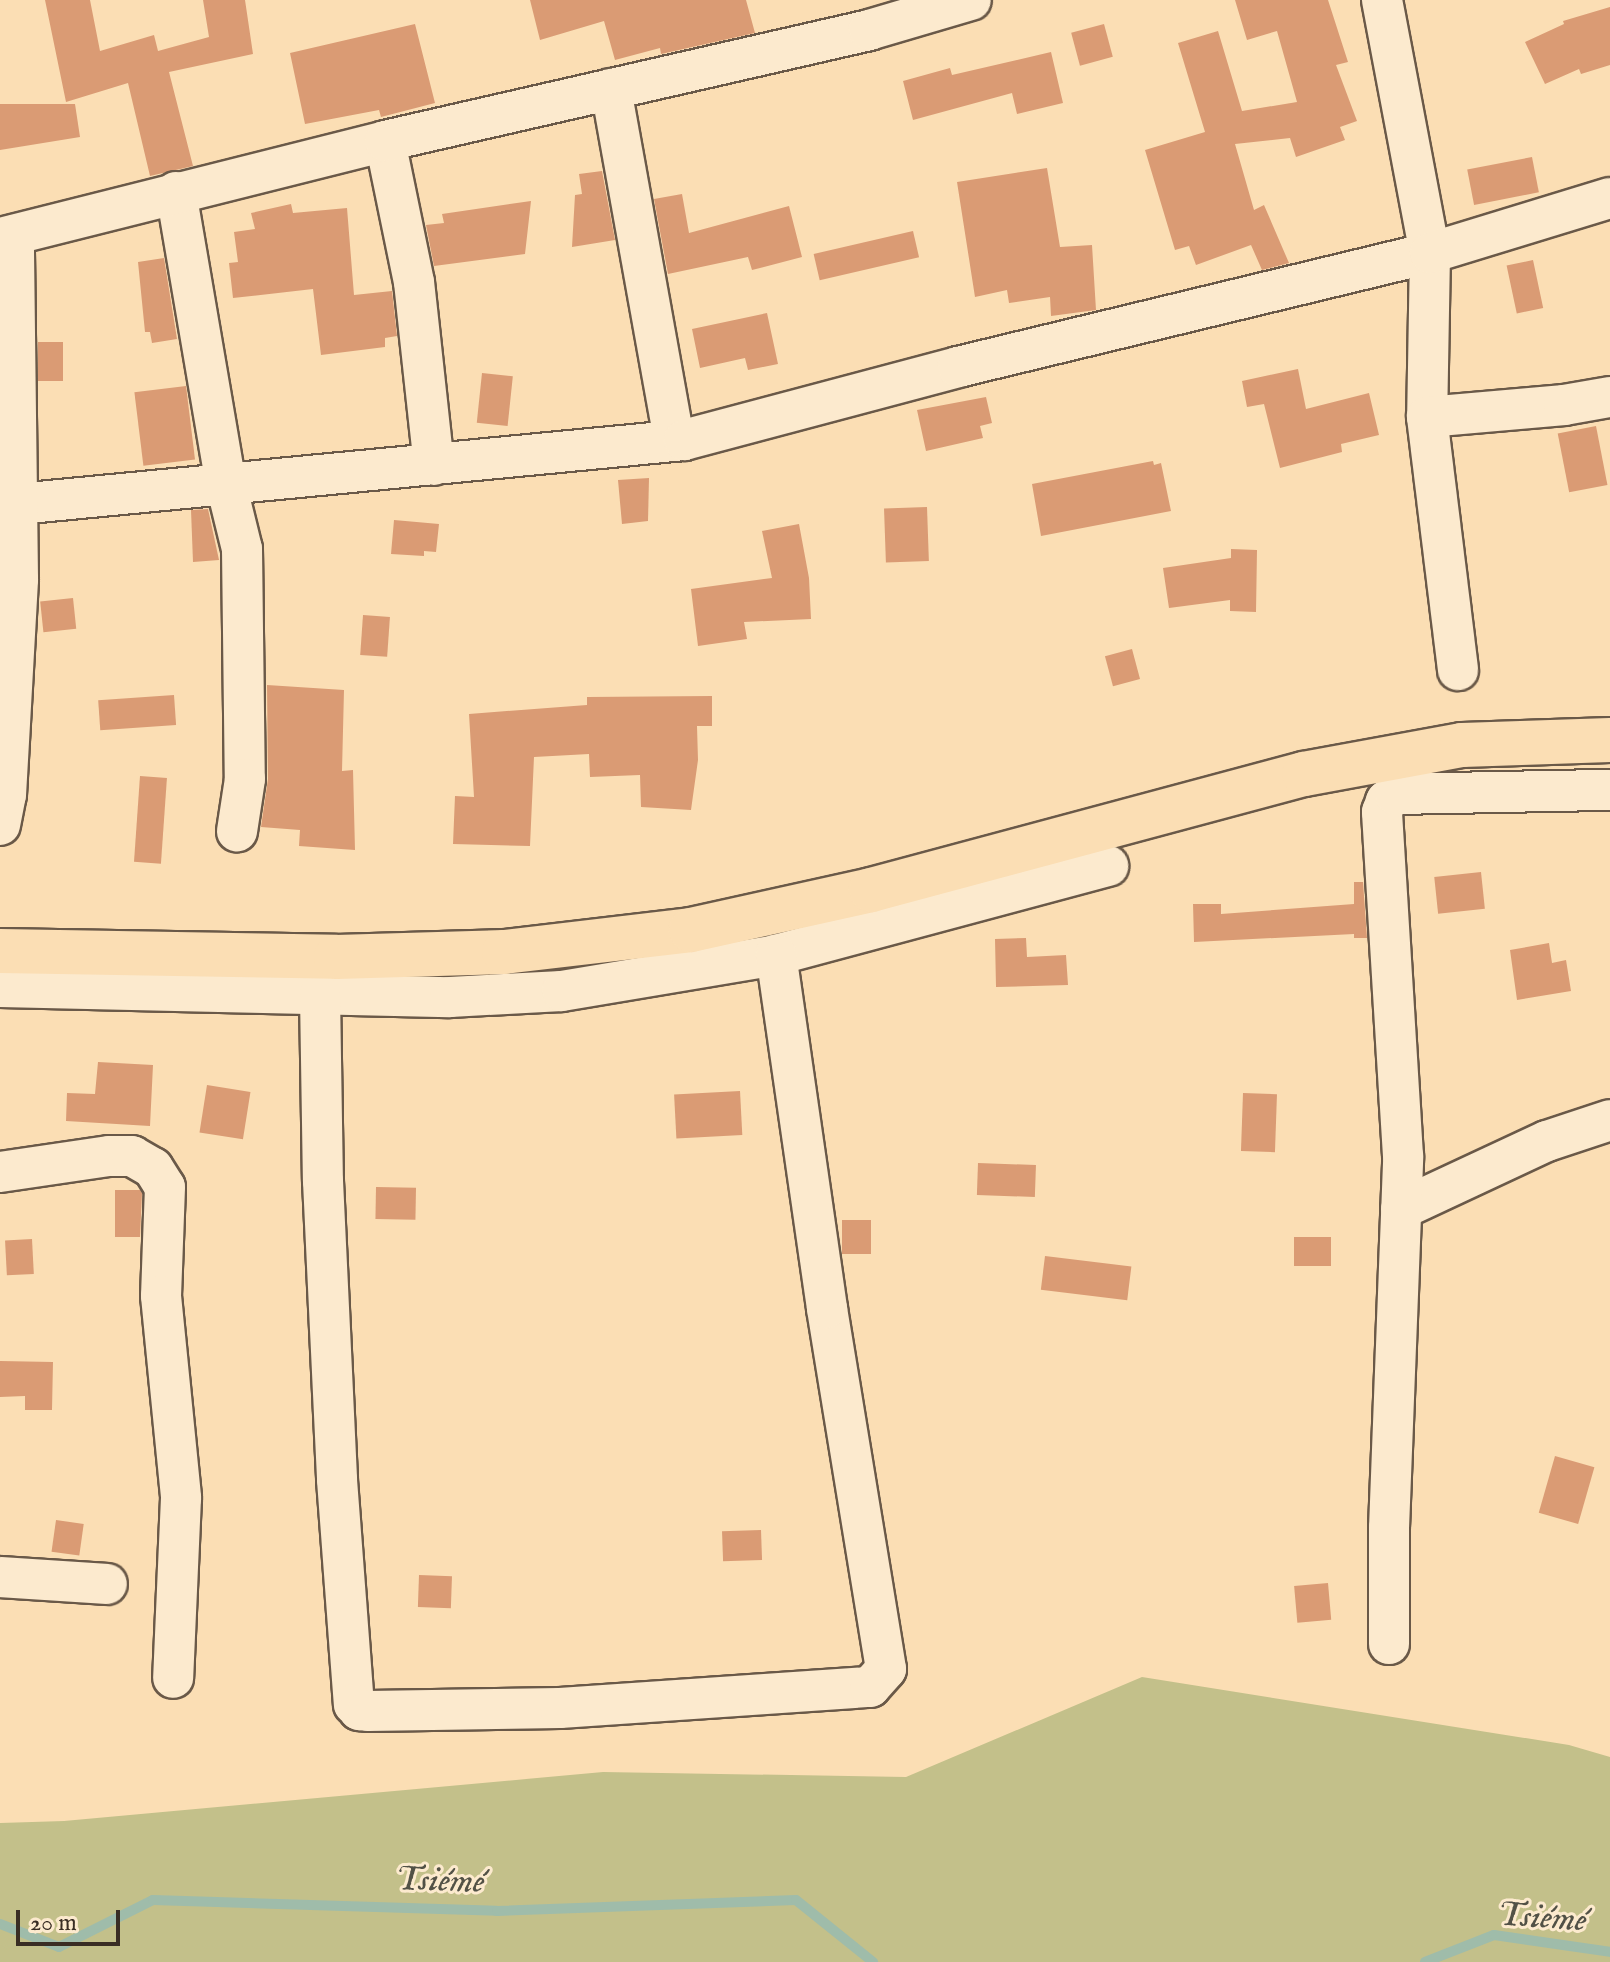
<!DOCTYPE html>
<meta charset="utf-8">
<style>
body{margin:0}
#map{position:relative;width:1610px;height:1962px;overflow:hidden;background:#fbdeb4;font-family:"IM FELL English",serif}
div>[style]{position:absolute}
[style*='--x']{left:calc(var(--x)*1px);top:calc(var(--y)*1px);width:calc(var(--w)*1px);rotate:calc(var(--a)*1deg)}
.green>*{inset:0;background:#c3c08a}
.stream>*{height:10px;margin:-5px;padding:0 5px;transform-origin:5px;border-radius:5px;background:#9fbcaa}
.building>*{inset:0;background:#da9b74;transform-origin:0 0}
.roads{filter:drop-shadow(2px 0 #6a5948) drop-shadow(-2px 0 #6a5948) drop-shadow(0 2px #6a5948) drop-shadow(0 -2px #6a5948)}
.minor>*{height:40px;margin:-20px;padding:0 20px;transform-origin:20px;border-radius:20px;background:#fceace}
.major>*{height:44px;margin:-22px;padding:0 22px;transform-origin:22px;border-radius:22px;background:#fbdeb4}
span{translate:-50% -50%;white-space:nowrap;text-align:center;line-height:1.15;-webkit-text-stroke:6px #fceace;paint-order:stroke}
.water-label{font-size:34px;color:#525146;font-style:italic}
.scale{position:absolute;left:16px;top:1910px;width:104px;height:36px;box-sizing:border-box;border:4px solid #392d24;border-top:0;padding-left:10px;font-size:24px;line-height:28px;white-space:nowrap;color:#392d24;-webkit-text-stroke:6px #fceace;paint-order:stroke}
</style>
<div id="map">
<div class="green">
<i style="clip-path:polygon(1142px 1677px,1569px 1745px,1610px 1757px,1610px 1962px,0 1962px,0 1823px,64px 1821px,603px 1772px,906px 1777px)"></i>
</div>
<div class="stream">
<i style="--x:0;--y:1924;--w:63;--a:21.3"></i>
<i style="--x:59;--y:1947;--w:105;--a:-26.6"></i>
<i style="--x:153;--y:1900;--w:344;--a:1.8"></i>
<i style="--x:497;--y:1911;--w:299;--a:-2.1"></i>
<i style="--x:796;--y:1900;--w:99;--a:38.8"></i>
<i style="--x:1425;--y:1962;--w:74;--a:-21.4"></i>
<i style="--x:1494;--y:1935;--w:117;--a:8.3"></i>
</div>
<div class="building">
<i style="clip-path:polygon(45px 0,90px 0,100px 51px,154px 35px,158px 51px,209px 37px,203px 0,245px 0,253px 54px,169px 72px,193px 166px,150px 176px,128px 83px,66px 102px)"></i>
<i style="clip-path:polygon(530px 0,746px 0,755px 33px,661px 54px,660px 48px,615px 60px,604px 21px,540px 40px)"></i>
<i style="clip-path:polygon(1235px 0,1328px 0,1348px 62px,1336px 65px,1357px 121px,1340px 127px,1345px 140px,1296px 157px,1290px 138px,1235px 144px,1254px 210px,1264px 205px,1289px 263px,1262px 270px,1251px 245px,1196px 265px,1189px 246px,1175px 250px,1145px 150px,1205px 132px,1178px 43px,1218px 31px,1242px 111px,1297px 102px,1277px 31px,1247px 40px)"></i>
<i style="clip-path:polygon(1610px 7px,1610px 65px,1581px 74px,1579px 69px,1545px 84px,1525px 42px,1564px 24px,1563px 21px)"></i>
<i style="clip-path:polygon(415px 24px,435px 103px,381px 117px,379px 110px,305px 124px,290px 53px)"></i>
<i style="left:1104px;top:24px;width:34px;height:34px;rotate:75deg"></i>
<i style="clip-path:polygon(1051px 52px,1063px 103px,1017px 114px,1012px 93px,913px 120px,903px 81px,950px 68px,952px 75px)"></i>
<i style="clip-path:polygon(0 104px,75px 104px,80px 137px,0 150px)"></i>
<i style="left:1532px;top:157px;width:36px;height:66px;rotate:79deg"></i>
<i style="clip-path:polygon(1047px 168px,1060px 247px,1092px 245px,1096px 310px,1051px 316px,1050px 297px,1009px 303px,1007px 290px,975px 297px,957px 182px)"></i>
<i style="clip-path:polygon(602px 171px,615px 240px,572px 247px,575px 195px,582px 194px,579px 174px)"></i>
<i style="clip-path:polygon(682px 194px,689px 233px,789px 206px,802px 257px,752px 270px,748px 257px,668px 274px,654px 199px)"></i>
<i style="clip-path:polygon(531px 201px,525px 254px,434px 266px,426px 225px,444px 223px,442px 214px)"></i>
<i style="clip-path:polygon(291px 204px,293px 213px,347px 208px,354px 295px,392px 291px,397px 336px,385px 338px,385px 347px,321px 355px,313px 289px,233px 298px,229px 263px,238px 262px,234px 232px,255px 229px,251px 213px)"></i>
<i style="left:913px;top:231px;width:27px;height:102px;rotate:77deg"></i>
<i style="clip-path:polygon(164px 258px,177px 339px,152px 343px,150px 332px,145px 332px,138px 262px)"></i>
<i style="left:1533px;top:260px;width:49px;height:27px;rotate:78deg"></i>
<i style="clip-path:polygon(767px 313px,778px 364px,748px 370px,745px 358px,700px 368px,692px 329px)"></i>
<i style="left:38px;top:342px;width:25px;height:39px"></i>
<i style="clip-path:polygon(1298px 369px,1306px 409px,1369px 393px,1379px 435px,1341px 444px,1342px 452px,1280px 468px,1264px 404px,1247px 407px,1242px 381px)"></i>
<i style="left:482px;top:373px;width:31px;height:50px;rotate:6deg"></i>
<i style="left:186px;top:386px;width:74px;height:52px;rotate:83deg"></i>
<i style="clip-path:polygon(986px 397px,992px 423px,980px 426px,983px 438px,926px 451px,917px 410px)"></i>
<i style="left:1596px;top:426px;width:60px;height:39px;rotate:79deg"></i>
<i style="clip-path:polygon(1153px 461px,1154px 465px,1161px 463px,1171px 511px,1041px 536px,1032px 484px)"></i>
<i style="clip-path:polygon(649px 478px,648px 521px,622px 524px,618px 480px)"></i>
<i style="left:927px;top:507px;width:54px;height:43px;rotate:88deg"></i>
<i style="clip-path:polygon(208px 509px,219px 560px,193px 562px,191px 510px)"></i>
<i style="clip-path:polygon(394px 520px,439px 524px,436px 552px,424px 551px,424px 556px,391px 554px)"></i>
<i style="clip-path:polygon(799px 524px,809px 578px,811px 619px,744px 622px,747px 639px,698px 646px,691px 589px,772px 578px,762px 531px)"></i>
<i style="clip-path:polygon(1231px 549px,1257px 550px,1256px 612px,1230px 611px,1230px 600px,1169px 608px,1163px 568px,1231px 558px)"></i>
<i style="left:73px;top:598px;width:31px;height:33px;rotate:84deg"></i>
<i style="left:363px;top:615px;width:27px;height:40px;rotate:4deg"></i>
<i style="left:1132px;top:649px;width:31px;height:28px;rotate:75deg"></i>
<i style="clip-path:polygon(267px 685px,344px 690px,342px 771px,353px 770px,355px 850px,299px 846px,300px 830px,261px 827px,268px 779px)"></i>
<i style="left:174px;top:695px;width:30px;height:76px;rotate:86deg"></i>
<i style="clip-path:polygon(712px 696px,712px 726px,697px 726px,698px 760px,691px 810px,641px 807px,640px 775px,590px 777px,589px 754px,534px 757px,530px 846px,453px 844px,455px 796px,474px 797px,469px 714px,587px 705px,587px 697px)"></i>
<i style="left:140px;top:776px;width:27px;height:86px;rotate:4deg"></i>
<i style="left:1481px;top:872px;width:37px;height:47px;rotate:84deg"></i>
<i style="clip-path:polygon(1354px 882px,1363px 882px,1367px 938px,1354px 938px,1354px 934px,1194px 942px,1193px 904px,1221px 904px,1221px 914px,1354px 904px)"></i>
<i style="clip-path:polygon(1026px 938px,1027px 957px,1066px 955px,1068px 985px,996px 987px,995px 939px)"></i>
<i style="clip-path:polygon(1549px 943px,1552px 963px,1566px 960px,1571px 991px,1517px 1000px,1510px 950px)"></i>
<i style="clip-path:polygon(98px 1062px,153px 1065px,150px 1126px,66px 1121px,67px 1093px,95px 1094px)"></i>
<i style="left:207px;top:1085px;width:44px;height:48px;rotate:9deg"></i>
<i style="left:740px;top:1091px;width:44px;height:66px;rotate:87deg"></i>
<i style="left:1243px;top:1093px;width:34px;height:58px;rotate:2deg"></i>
<i style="left:978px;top:1163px;width:58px;height:32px;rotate:2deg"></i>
<i style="left:376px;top:1187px;width:40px;height:32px;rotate:1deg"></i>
<i style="clip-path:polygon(115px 1190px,140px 1190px,142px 1193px,140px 1237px,115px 1237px)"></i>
<i style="left:842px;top:1220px;width:29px;height:34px"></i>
<i style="left:1294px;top:1237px;width:37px;height:29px"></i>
<i style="left:32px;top:1239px;width:35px;height:27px;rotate:87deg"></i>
<i style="left:1045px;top:1256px;width:87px;height:34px;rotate:7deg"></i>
<i style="clip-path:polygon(0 1361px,53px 1362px,52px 1410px,25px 1410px,25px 1396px,0 1397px)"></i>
<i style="left:1555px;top:1456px;width:41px;height:59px;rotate:16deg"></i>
<i style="left:56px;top:1520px;width:28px;height:32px;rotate:8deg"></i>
<i style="left:761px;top:1530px;width:30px;height:39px;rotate:88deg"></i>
<i style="left:419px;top:1575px;width:33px;height:32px;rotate:2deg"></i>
<i style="left:1328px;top:1583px;width:37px;height:34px;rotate:85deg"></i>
</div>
<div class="roads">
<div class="minor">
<i style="--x:1382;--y:0;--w:258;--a:79.3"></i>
<i style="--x:1430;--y:253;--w:164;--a:91"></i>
<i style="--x:1427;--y:417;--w:255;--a:83"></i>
<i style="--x:611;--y:89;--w:357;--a:79.8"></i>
<i style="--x:385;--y:141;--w:144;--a:78.4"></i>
<i style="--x:414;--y:282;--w:184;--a:83.8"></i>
<i style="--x:176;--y:192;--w:296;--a:80.3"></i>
<i style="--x:226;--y:484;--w:67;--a:76.2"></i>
<i style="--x:242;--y:549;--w:230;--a:89.3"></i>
<i style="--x:245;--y:779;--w:53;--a:98.7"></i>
<i style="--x:0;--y:238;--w:397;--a:-14.1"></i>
<i style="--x:385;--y:141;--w:497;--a:-12.9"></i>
<i style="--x:869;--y:30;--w:106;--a:-16.4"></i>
<i style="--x:1427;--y:417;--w:138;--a:-5"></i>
<i style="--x:1564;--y:405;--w:47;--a:-9.9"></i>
<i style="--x:18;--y:504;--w:669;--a:-5.49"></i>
<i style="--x:684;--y:440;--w:284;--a:-14.9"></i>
<i style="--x:958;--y:367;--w:486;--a:-13.6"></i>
<i style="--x:1430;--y:253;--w:188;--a:-17"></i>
<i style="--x:0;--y:825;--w:31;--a:-79"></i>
<i style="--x:6;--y:795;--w:216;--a:-86.8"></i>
<i style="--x:18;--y:579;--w:344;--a:-90.7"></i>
<i style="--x:0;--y:987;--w:450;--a:1.3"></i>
<i style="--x:450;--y:997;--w:112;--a:-3.1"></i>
<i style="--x:562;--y:991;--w:217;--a:-9.5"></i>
<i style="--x:776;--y:955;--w:344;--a:-15"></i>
<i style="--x:320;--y:995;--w:186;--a:89.1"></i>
<i style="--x:323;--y:1181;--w:299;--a:87.3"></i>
<i style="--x:337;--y:1480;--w:225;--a:85.7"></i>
<i style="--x:354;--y:1704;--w:8;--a:50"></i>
<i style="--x:359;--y:1710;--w:9;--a:6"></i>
<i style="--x:368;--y:1711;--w:192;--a:-0.9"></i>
<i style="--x:560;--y:1708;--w:311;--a:-3.9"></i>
<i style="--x:870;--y:1687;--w:24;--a:-48"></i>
<i style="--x:886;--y:1669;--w:366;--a:-99.3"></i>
<i style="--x:827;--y:1308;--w:357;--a:-98.2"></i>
<i style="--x:0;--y:1172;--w:110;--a:-8.4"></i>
<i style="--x:109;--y:1156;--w:23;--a:0"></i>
<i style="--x:132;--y:1156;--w:24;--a:30"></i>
<i style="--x:153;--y:1168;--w:22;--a:58"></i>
<i style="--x:165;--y:1187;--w:109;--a:92.1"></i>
<i style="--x:161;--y:1296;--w:203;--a:84.3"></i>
<i style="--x:181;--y:1498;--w:180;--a:92.5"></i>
<i style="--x:1401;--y:1209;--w:161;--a:-25"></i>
<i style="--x:1547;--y:1141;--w:66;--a:-18.4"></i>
<i style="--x:0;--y:1577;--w:107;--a:3.7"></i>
<i style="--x:1389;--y:1644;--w:116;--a:-90"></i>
<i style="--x:1389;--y:1528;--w:372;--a:-87.8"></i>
<i style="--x:1403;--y:1156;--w:345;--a:-93.5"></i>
<i style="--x:1382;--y:812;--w:12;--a:-70"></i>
<i style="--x:1386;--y:801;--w:11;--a:-38"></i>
<i style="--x:1395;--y:794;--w:215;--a:-1.1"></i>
</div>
<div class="major">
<i style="--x:0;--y:951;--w:336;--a:1"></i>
<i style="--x:336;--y:957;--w:168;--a:-1.7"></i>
<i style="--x:504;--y:952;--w:188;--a:-6.7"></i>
<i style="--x:691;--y:930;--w:184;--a:-12.5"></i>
<i style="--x:871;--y:890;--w:448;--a:-15"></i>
<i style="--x:1304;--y:774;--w:161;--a:-10.4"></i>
<i style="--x:1462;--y:745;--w:148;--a:-1.9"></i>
</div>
</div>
<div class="water-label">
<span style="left:440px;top:1881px;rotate:2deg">Tsiémé</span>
<span style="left:1542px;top:1918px;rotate:4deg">Tsiémé</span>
</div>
<div class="scale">20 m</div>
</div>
